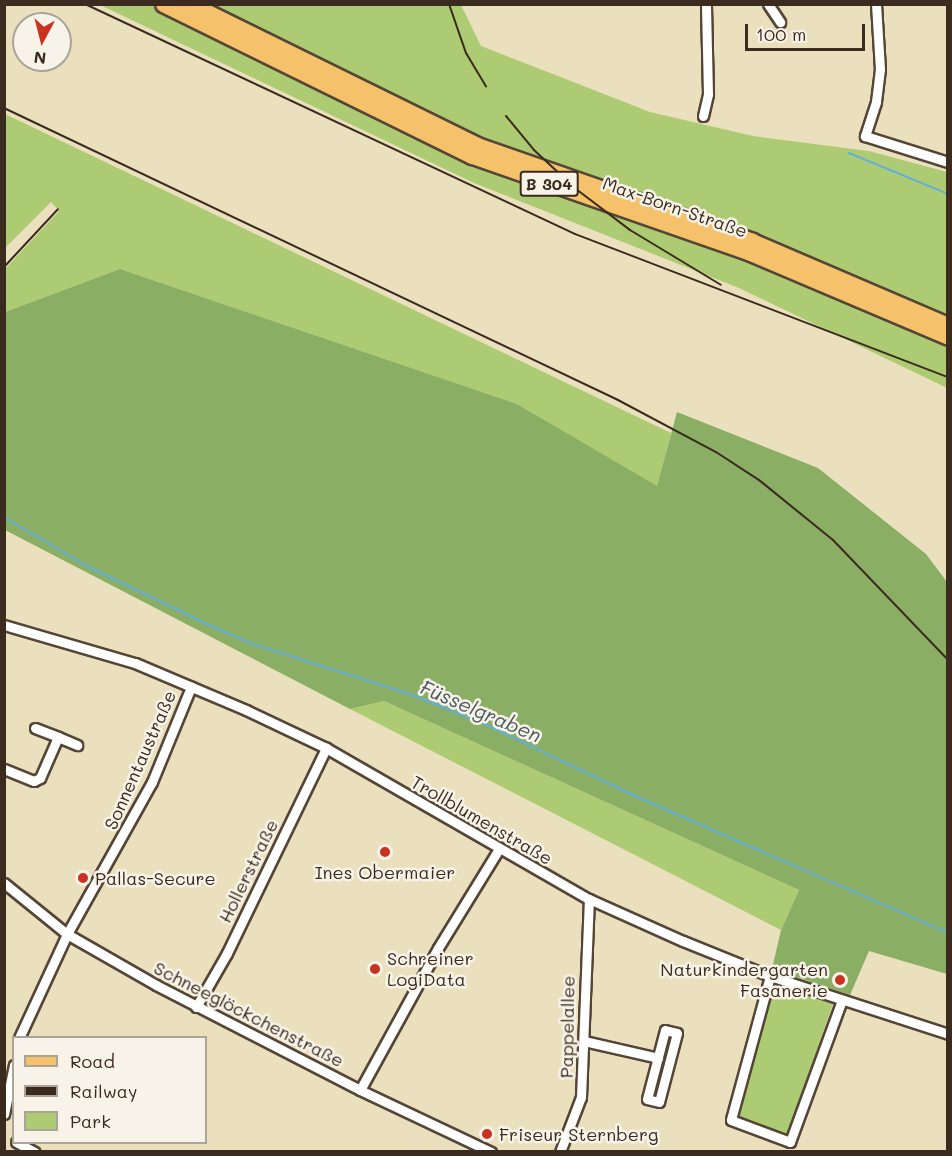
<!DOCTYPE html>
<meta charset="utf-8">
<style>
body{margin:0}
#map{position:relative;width:952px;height:1156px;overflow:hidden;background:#ebe0be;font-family:Mali,sans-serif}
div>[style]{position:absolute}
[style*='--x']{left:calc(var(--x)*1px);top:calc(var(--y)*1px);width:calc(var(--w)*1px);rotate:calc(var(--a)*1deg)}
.green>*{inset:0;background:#adcb72;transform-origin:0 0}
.forest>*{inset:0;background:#8aaf64}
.stream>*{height:2px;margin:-1px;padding:0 1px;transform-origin:1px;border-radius:1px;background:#64aedc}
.roads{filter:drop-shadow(2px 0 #554536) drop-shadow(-2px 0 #554536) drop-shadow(0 2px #554536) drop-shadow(0 -2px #554536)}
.minor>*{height:9px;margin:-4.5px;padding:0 4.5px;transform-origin:4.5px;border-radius:4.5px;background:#fff}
.primary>*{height:15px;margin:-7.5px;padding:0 7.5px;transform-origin:7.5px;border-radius:7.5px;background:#f5c16b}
.rail>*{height:2px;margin:-1px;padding:0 1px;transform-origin:1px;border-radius:1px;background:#3b2a1e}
.dots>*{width:16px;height:16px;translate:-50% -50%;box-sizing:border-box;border:3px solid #f7f3e8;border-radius:50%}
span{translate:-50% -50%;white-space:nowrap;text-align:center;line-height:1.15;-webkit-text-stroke:5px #f7f3e8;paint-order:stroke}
.shield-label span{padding:2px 4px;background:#f7f3e8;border:2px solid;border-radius:4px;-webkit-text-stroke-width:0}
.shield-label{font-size:16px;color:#3b2a1e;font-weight:700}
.street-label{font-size:18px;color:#3b2a1e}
.poi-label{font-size:18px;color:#3b2a1e}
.left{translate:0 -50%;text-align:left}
.right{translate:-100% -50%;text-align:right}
.water-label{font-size:20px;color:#495860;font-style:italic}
.frame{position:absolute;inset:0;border:6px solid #3b2a1e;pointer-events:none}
.legend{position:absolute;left:12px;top:1036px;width:195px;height:108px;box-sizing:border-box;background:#f7f3e8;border:2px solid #aca397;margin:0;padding:8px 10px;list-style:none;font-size:18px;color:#3b2a1e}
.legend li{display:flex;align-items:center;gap:12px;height:30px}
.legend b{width:30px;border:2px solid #aca397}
.north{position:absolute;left:12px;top:12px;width:60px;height:60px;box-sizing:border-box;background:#f7f3e8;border:2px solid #aca397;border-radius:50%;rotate:187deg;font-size:16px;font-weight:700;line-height:24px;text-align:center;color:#3b2a1e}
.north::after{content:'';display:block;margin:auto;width:21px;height:27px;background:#c8321e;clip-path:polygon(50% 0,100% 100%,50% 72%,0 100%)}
.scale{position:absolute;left:745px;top:24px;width:120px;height:27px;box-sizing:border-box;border:3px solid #3b2a1e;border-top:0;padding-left:8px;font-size:18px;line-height:21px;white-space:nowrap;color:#3b2a1e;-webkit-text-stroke:4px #f7f3e8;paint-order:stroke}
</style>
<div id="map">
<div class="green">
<i style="clip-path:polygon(100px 5px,151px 5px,467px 159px,749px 259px,947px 343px,947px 388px,739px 288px,474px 183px)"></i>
<i style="clip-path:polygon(203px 5px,461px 5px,481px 46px,650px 112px,753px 136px,869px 151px,947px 172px,947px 319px,479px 139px)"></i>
<i style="clip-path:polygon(5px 114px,671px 433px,657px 487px,517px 404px,120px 269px,5px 312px,4px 270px,59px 211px,51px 202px,5px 248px)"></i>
<i style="clip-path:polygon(384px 701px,799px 890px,781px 930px,350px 709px)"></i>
<i style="left:772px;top:981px;width:65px;height:141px;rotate:19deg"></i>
</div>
<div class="forest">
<i style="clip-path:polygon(120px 269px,517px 404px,657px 486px,677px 412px,818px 468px,926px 554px,947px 582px,947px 974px,869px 951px,850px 995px,772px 969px,781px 930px,799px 890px,384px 701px,350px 709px,5px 530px,5px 312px)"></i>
</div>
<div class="stream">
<i style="--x:849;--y:153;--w:107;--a:22.5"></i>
<i style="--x:4;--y:517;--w:96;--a:30.6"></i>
<i style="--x:87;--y:566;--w:131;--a:25.8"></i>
<i style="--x:205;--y:623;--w:49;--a:24"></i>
<i style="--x:250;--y:643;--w:171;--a:17.7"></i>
<i style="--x:413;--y:695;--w:82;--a:22.2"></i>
<i style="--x:489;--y:726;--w:162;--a:25.6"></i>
<i style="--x:635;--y:796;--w:342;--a:23.6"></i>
</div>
<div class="roads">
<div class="minor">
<i style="--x:768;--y:4;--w:22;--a:56"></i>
<i style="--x:876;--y:4;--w:65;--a:86.5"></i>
<i style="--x:880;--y:69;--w:33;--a:97"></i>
<i style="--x:876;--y:102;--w:36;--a:108"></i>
<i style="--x:865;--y:136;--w:87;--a:17.4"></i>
<i style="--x:703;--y:116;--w:23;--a:-77"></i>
<i style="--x:708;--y:94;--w:90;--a:-91.3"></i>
<i style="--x:4;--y:625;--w:136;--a:16.2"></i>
<i style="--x:135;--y:663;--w:121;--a:22.9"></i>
<i style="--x:246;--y:710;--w:89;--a:25.4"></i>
<i style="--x:326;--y:748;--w:303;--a:29.9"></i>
<i style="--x:589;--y:899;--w:103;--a:24.1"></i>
<i style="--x:683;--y:941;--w:94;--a:21.9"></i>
<i style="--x:770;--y:976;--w:187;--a:18"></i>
<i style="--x:35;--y:728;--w:25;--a:21"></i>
<i style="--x:4;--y:769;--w:32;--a:22"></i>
<i style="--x:34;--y:781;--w:7;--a:-27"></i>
<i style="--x:40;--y:778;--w:45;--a:-66.3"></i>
<i style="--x:58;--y:737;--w:21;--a:23"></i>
<i style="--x:4;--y:883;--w:81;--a:39"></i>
<i style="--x:67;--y:934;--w:103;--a:29.8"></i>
<i style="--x:156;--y:985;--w:229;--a:27.2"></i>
<i style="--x:360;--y:1090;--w:145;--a:25.3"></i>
<i style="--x:770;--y:976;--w:149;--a:105.2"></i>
<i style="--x:731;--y:1120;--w:63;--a:20.4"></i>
<i style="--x:790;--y:1142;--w:151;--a:-69.9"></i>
<i style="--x:196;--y:1007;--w:62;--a:-60.1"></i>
<i style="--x:227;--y:953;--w:228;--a:-64.2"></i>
<i style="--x:665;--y:1030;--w:12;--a:14"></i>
<i style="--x:677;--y:1033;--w:71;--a:104.6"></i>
<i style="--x:659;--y:1102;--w:12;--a:-166"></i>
<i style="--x:647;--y:1099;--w:71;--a:-75.4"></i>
<i style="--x:19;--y:1038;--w:115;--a:-65.2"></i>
<i style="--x:67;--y:934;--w:174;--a:-60.8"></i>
<i style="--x:152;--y:782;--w:103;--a:-67.7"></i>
<i style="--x:584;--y:1041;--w:76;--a:12.9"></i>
<i style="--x:360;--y:1090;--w:162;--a:-61.2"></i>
<i style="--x:438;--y:948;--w:116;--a:-58.4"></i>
<i style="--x:4;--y:1114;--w:50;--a:-78.5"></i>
<i style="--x:16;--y:1142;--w:21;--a:28"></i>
<i style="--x:560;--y:1152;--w:59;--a:-69.1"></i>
<i style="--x:581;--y:1097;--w:198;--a:-87.7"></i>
</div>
<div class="primary">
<i style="--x:163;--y:4;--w:344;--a:26.2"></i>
<i style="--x:472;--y:156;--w:292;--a:19.2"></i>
<i style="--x:748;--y:252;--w:217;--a:23"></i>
<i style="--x:191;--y:4;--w:319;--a:26.2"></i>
<i style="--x:477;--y:145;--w:291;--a:19.2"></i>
<i style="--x:752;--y:241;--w:213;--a:23.2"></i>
</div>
</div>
<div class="rail">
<i style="--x:85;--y:4;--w:541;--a:25.14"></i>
<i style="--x:575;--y:234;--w:399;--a:21"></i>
<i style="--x:449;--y:4;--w:52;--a:70.9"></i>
<i style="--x:466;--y:53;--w:39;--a:59"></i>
<i style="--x:4;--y:108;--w:680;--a:25.43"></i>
<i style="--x:618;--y:400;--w:111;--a:28"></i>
<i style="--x:716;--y:452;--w:51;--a:33.1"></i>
<i style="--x:759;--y:480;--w:95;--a:39"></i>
<i style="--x:833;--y:540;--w:166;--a:46.2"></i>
<i style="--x:506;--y:116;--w:44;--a:50.5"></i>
<i style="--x:534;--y:150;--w:57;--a:42.9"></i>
<i style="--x:576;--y:189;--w:68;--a:37.2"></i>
<i style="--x:630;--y:230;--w:106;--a:31.1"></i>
<i style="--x:4;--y:267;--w:79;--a:-47"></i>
</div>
<div class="dots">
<i style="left:385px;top:852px;background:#c8321e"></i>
<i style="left:83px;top:878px;background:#c8321e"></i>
<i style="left:375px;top:969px;background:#c8321e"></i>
<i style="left:840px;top:980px;background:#c8321e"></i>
<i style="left:487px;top:1134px;background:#c8321e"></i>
</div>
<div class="shield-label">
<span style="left:549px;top:184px">B 304</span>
</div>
<div class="street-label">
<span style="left:675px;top:207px;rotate:19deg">Max-Born-Straße</span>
<span style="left:140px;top:760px;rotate:-66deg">Sonnentaustraße</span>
<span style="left:482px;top:820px;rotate:30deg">Trollblumenstraße</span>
<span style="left:248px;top:871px;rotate:-64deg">Hollerstraße</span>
<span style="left:249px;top:1014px;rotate:27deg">Schneeglöckchenstraße</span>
<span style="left:567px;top:1027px;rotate:-89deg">Pappelallee</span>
</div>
<div class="poi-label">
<span style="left:385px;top:872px">Ines Obermaier</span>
<span class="left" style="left:95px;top:878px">Pallas-Secure</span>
<span class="left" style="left:387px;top:969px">Schreiner<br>LogiData</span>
<span class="right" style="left:828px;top:980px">Naturkindergarten<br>Fasanerie</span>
<span class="left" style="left:499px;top:1134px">Friseur Sternberg</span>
</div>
<div class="water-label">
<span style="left:481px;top:711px;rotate:23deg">Füsselgraben</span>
</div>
<div class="frame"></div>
<ul class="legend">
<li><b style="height:8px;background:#f5c16b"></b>Road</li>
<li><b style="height:8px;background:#3b2a1e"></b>Railway</li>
<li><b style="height:16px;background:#adcb72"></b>Park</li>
</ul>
<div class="north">N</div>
<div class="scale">100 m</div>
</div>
